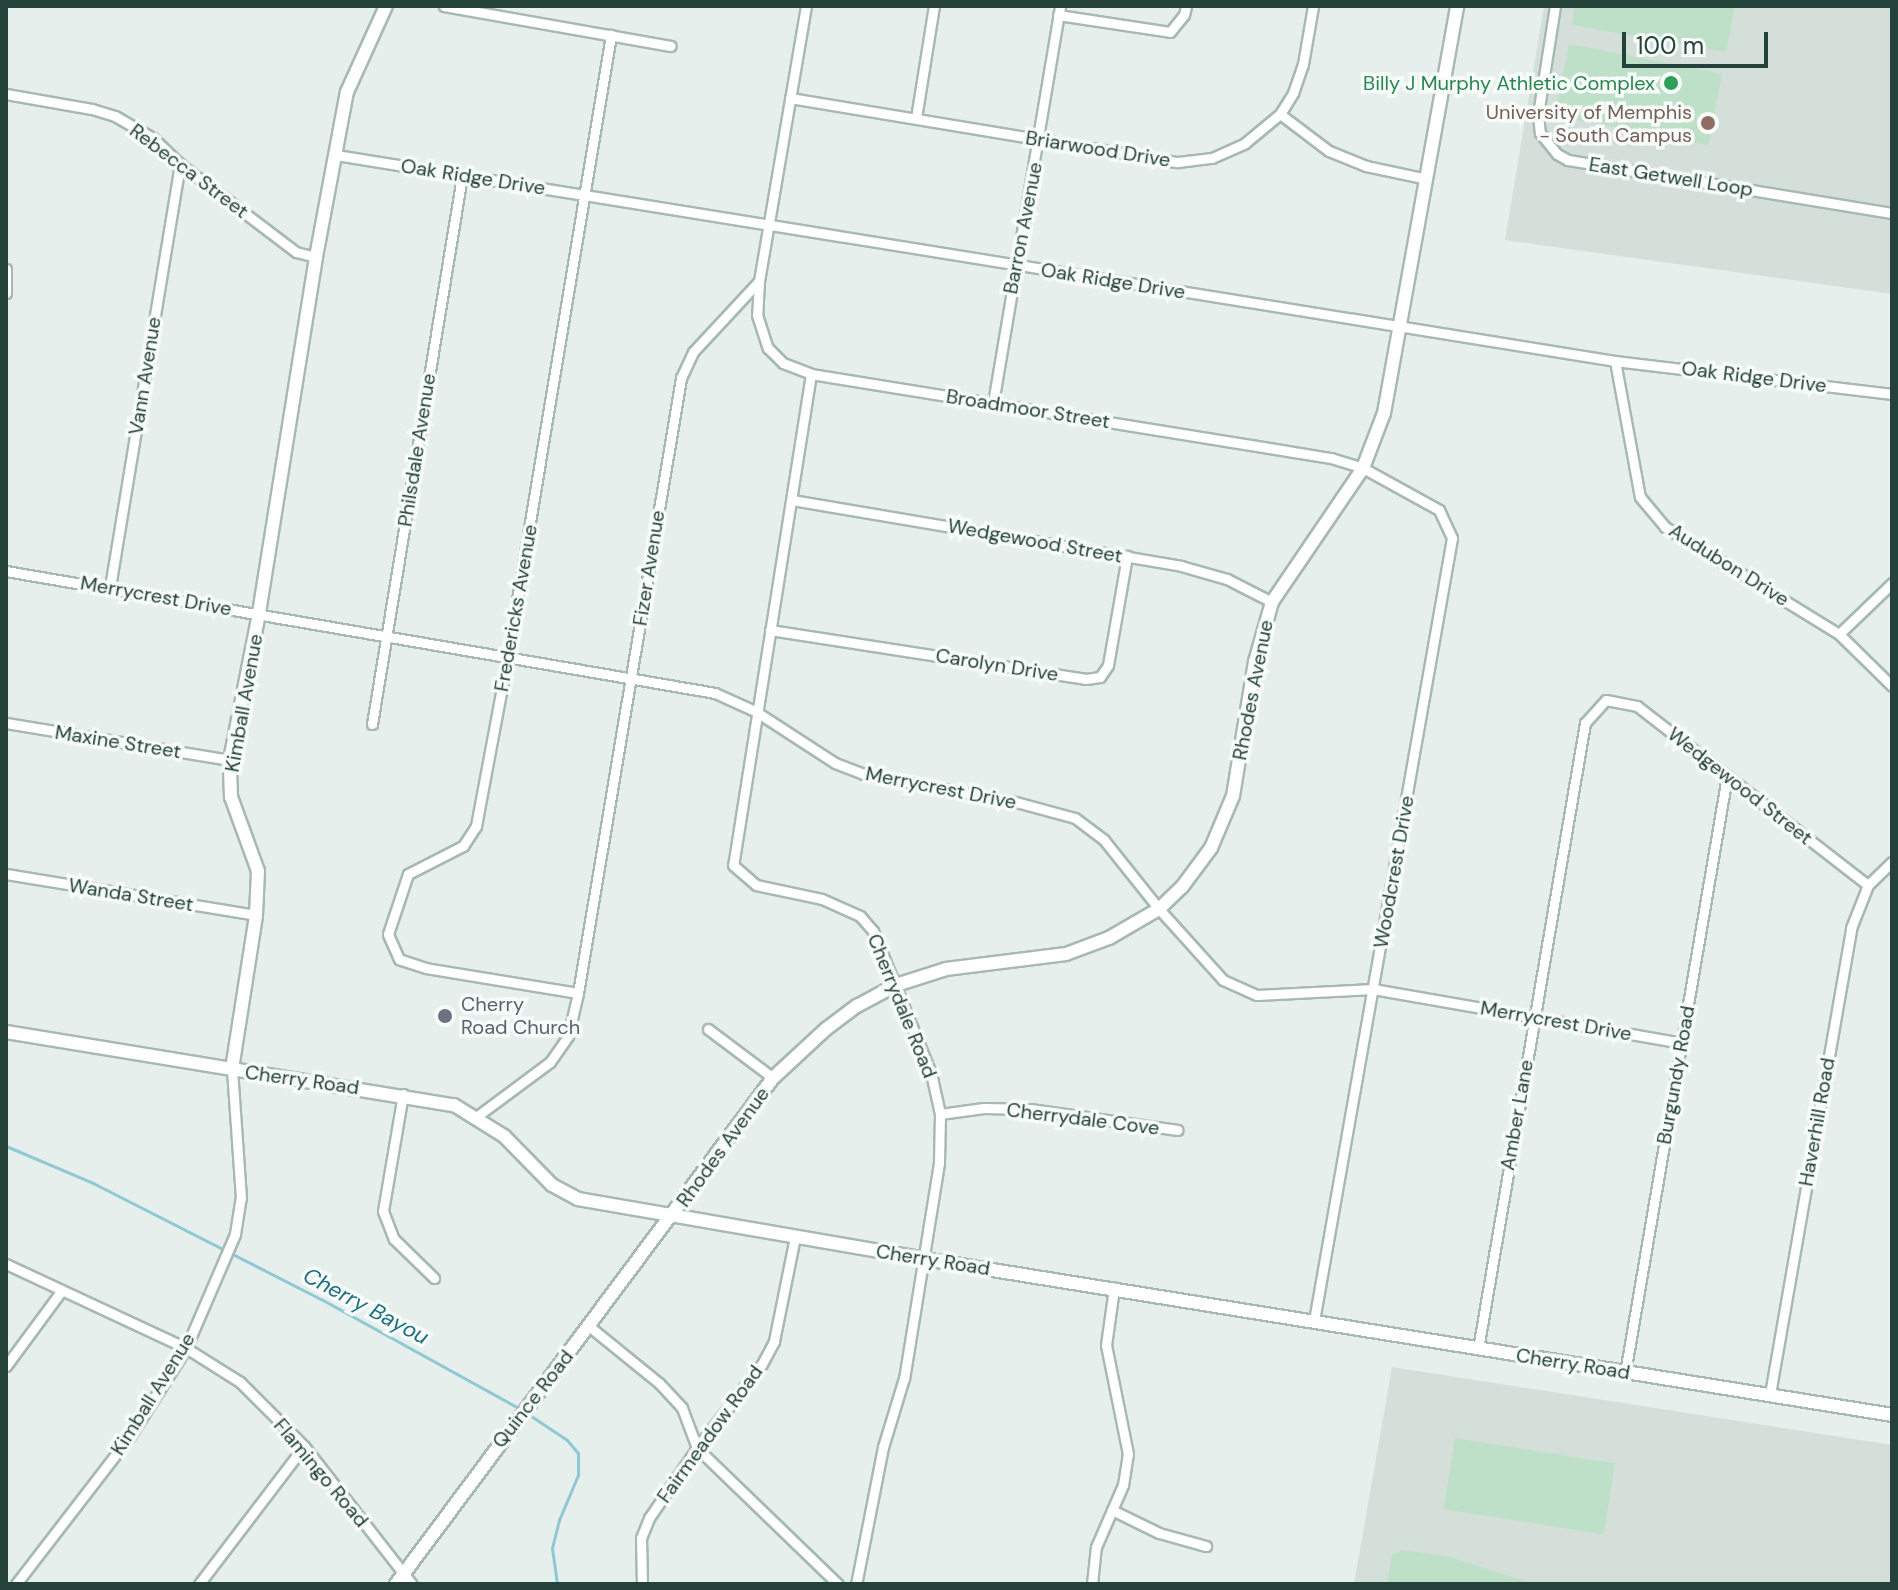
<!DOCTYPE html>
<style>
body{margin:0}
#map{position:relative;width:1898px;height:1590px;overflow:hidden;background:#e6efeb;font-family:"DM Sans",sans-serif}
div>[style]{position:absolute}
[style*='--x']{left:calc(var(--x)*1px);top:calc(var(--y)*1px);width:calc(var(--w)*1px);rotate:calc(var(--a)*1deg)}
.built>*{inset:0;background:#d4dfda}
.green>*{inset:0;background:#bfe0c8;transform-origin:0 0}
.stream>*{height:3px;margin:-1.5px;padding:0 1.5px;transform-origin:1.5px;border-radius:1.5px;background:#8ec9d4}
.roads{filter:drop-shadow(2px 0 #a8b8b2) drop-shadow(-2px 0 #a8b8b2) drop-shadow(0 2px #a8b8b2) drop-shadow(0 -2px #a8b8b2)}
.street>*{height:9px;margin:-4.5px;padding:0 4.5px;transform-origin:4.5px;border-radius:4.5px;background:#fff}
.secondary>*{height:12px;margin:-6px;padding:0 6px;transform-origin:6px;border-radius:6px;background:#fff}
.dots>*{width:22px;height:22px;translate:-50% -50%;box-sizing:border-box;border:4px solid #f7fbf9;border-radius:50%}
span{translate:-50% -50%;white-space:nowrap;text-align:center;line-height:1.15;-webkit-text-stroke:7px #f7fbf9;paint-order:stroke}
.leisure-label{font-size:20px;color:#27864d}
.right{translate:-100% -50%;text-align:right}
.education-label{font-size:20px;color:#785e54}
.street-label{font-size:20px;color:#24423a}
.worship-label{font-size:20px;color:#5b616d}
.left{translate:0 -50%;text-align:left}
.water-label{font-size:22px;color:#1c6f80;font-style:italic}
.frame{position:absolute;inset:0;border:8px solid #24423a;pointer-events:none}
.scale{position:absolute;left:1622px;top:32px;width:146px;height:36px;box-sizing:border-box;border:4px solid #24423a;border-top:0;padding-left:10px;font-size:24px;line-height:28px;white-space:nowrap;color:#24423a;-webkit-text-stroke:6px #f7fbf9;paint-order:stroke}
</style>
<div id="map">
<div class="built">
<i style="clip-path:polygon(1544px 6px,1892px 6px,1892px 294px,1505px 240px)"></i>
<i style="clip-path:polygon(1392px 1367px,1892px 1445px,1892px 1584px,1354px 1584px)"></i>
</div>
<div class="green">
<i style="clip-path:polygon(1575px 6px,1735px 6px,1726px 52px,1572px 25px)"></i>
<i style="left:1569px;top:44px;width:156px;height:73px;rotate:11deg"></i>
<i style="left:1455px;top:1438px;width:162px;height:72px;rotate:9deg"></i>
<i style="clip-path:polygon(1401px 1550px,1447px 1556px,1535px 1584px,1387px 1584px,1392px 1555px)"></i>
</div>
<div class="stream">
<i style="--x:6;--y:1146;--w:95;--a:23"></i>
<i style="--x:93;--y:1183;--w:256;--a:27"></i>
<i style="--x:321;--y:1299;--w:230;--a:28.9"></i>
<i style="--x:528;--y:1414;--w:47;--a:33.7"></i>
<i style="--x:567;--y:1440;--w:17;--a:50"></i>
<i style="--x:578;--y:1453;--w:22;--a:90"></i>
<i style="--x:578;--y:1475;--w:49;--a:112.9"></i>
<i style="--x:559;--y:1520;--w:29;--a:104"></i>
<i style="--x:552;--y:1548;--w:36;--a:82"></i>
</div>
<div class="roads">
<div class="street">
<i style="--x:444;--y:6;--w:230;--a:10"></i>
<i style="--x:1555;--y:6;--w:110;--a:98.9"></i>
<i style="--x:1538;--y:115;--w:18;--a:84"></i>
<i style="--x:1540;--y:133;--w:27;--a:51"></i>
<i style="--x:1557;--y:154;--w:13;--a:29"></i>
<i style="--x:1568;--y:160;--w:328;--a:9.3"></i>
<i style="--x:1058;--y:15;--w:113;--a:8.6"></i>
<i style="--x:1170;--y:32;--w:22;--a:-51"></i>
<i style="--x:1184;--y:15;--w:9;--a:-77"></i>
<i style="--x:6;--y:94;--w:87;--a:9.9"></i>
<i style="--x:92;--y:109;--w:24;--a:17"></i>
<i style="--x:115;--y:116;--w:44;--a:30.1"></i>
<i style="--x:153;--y:138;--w:37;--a:44"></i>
<i style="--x:180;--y:164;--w:146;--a:37.2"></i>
<i style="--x:296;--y:252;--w:21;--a:14"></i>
<i style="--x:790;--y:98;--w:393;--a:9.4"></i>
<i style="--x:1178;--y:162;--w:34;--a:-7"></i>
<i style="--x:1212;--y:158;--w:36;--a:-24"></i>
<i style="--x:1245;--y:143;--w:45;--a:-39.6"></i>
<i style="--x:1280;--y:114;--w:25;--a:-58"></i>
<i style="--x:1293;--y:93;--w:31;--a:-71"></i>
<i style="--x:1303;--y:64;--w:59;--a:-80.2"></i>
<i style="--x:1280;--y:114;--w:61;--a:37.1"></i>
<i style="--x:1329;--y:151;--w:40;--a:22"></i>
<i style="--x:1366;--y:166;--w:62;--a:12"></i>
<i style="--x:916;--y:118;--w:113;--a:-80.9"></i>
<i style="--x:336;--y:155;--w:1295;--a:9.15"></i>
<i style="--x:1615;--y:361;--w:279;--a:6.8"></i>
<i style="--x:6;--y:269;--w:24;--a:90"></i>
<i style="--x:759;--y:281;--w:34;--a:93"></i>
<i style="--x:757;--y:315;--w:35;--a:72"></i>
<i style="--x:768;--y:348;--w:21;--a:45"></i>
<i style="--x:783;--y:363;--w:30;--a:21"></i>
<i style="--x:811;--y:374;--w:527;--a:9.18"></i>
<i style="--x:1331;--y:458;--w:34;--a:17"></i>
<i style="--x:1363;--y:468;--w:87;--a:28.9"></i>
<i style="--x:1439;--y:510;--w:31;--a:65"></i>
<i style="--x:1452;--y:538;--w:795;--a:100"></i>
<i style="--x:1615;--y:361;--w:138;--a:79.6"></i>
<i style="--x:1640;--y:497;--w:39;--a:50"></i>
<i style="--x:1665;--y:527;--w:204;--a:31.6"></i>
<i style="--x:1839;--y:634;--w:74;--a:44.5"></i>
<i style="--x:811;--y:374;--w:497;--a:99"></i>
<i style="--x:733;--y:865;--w:30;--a:41"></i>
<i style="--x:756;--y:885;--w:67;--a:12"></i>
<i style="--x:822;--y:899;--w:42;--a:24.1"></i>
<i style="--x:860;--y:916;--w:20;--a:49"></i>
<i style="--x:873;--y:931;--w:153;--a:67.8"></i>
<i style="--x:931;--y:1073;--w:42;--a:77.6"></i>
<i style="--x:940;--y:1114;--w:49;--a:91.2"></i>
<i style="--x:939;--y:1163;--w:218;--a:99.2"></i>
<i style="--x:904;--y:1378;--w:72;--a:106.9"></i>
<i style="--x:883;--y:1447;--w:140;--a:101.1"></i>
<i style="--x:993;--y:403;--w:403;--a:-80.4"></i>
<i style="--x:792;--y:500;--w:395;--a:9.6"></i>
<i style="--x:1181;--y:566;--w:48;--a:15.8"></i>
<i style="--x:1227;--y:579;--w:51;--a:27.1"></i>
<i style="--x:6;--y:571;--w:719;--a:9.76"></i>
<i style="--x:715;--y:693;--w:44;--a:24.2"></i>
<i style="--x:755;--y:711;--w:95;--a:33"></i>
<i style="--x:835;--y:763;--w:30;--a:21"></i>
<i style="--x:863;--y:774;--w:156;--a:10.4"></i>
<i style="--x:1016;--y:802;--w:61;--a:15.2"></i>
<i style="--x:1075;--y:818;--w:36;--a:37"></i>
<i style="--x:1104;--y:840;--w:88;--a:51.4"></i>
<i style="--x:1159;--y:909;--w:96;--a:48"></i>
<i style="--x:1223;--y:980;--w:37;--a:24"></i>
<i style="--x:1257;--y:995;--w:116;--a:-3"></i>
<i style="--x:1373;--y:989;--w:314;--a:9.9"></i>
<i style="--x:110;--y:587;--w:429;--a:-80.6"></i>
<i style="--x:770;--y:630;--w:320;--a:8.8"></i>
<i style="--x:1086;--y:679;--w:14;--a:-8"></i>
<i style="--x:1100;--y:677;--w:14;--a:-56"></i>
<i style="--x:1108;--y:665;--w:111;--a:-80.1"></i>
<i style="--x:1839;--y:634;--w:74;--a:-43.9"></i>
<i style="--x:6;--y:723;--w:227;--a:9.4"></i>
<i style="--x:372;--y:724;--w:555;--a:-80.67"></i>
<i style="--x:6;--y:874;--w:253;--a:9.3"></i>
<i style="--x:578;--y:993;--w:154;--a:-170.7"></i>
<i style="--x:426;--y:968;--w:28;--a:-162"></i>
<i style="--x:399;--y:959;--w:27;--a:-114"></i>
<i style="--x:388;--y:934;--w:63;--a:-71.6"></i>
<i style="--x:408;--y:874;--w:62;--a:-27"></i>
<i style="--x:463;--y:846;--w:24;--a:-57"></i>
<i style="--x:476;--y:826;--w:169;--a:-79.4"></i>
<i style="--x:507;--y:660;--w:634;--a:-80.55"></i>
<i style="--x:708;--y:1029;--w:81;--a:37"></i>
<i style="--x:403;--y:1094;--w:119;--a:99.7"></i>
<i style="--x:383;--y:1211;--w:30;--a:69"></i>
<i style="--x:394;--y:1239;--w:56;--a:44.3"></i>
<i style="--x:940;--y:1114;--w:44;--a:-7.8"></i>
<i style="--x:984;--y:1108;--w:46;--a:1.2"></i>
<i style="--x:1030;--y:1109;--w:149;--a:8.1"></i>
<i style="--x:476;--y:1117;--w:92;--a:-36.6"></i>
<i style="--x:550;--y:1062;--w:32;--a:-55"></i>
<i style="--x:568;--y:1036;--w:44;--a:-76.9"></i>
<i style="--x:578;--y:993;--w:624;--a:-80.49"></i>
<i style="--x:681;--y:378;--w:29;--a:-65"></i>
<i style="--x:693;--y:352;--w:97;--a:-47.1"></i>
<i style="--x:759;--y:281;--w:279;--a:-80.3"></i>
<i style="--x:6;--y:1264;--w:199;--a:25"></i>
<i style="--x:186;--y:1348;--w:64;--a:32.2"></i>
<i style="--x:240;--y:1382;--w:91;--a:45"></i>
<i style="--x:304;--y:1446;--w:175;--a:52"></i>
<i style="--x:590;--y:1327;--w:89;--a:39.1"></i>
<i style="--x:659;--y:1383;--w:34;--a:47"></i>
<i style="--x:682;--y:1408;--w:43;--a:69.4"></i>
<i style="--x:697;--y:1448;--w:196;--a:44"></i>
<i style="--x:1478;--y:1349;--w:635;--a:-80.3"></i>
<i style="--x:1585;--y:723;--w:31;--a:-48"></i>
<i style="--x:1606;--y:700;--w:32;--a:11"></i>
<i style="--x:1637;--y:706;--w:292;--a:37.8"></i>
<i style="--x:6;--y:1366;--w:94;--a:-53.6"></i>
<i style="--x:1625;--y:1373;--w:606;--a:-80.3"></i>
<i style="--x:1770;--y:1394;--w:473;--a:-80.1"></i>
<i style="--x:1851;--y:928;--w:46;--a:-68.4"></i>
<i style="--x:1868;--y:885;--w:33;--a:-44"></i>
<i style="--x:1112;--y:1510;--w:52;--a:26.1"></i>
<i style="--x:1159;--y:1533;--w:49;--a:15.5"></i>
<i style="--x:16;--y:1584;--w:187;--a:-52.4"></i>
<i style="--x:130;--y:1436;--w:104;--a:-57.5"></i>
<i style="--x:186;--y:1348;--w:124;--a:-66.7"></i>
<i style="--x:235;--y:1234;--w:36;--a:-81"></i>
<i style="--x:241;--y:1198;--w:129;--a:-94"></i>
<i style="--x:199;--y:1584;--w:173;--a:-52.7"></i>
<i style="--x:642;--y:1584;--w:46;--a:-91.2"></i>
<i style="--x:641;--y:1538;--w:22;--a:-68"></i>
<i style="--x:649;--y:1518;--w:85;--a:-55.6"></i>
<i style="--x:697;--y:1448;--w:106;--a:-52.3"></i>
<i style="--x:762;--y:1364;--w:26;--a:-62"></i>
<i style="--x:774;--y:1341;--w:106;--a:-78.6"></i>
<i style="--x:1092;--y:1584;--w:37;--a:-84"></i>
<i style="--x:1096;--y:1547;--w:68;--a:-66.5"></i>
<i style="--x:1123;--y:1485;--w:31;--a:-81"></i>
<i style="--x:1128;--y:1454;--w:111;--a:-101.4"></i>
<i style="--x:1106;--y:1345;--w:58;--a:-82"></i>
</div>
<div class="secondary">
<i style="--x:6;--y:1032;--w:454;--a:9.3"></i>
<i style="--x:454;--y:1105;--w:59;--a:31.8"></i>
<i style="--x:504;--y:1136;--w:69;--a:45.6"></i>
<i style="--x:552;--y:1185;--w:30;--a:28"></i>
<i style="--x:578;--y:1199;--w:351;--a:9.8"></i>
<i style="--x:924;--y:1259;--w:980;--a:9.15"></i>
<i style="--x:232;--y:1069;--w:156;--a:-81.1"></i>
<i style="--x:256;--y:915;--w:44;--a:-87.4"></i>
<i style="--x:258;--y:871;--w:79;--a:-110"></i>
<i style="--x:231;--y:797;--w:37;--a:-92"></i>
<i style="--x:230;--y:760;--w:150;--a:-78.8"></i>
<i style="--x:259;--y:613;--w:361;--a:-80.9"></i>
<i style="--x:316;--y:257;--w:168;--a:-79.4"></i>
<i style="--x:347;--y:92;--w:94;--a:-65.6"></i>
<i style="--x:396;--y:1584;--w:631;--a:-53.31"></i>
<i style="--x:773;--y:1078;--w:72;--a:-42.8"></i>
<i style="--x:826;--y:1029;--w:39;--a:-37"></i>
<i style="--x:857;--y:1006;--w:44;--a:-28.3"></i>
<i style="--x:896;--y:985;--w:52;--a:-17.7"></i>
<i style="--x:946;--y:969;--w:121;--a:-7.1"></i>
<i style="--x:1066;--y:954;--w:46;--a:-20.4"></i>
<i style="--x:1109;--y:938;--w:58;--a:-30.1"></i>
<i style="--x:1159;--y:909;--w:32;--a:-44"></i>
<i style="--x:1182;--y:887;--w:49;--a:-53.4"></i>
<i style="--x:1211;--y:848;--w:56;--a:-67.1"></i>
<i style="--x:1233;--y:796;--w:136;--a:-80.7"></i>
<i style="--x:1255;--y:662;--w:62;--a:-74.2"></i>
<i style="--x:1272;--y:602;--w:162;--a:-55.8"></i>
<i style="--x:1363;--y:468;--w:59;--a:-69.1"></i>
<i style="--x:1384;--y:413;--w:413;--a:-79.8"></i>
</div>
</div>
<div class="dots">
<i style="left:1671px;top:83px;background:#2e9e5b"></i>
<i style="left:1708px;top:123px;background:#8d6e63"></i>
<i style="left:445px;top:1016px;background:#6b7280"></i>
</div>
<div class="leisure-label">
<span class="right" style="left:1655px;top:83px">Billy J Murphy Athletic Complex</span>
</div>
<div class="education-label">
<span class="right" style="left:1692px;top:124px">University of Memphis<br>- South Campus</span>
</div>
<div class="street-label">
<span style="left:1098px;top:149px;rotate:9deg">Briarwood Drive</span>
<span style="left:189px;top:171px;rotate:37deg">Rebecca Street</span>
<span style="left:473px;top:177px;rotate:9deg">Oak Ridge Drive</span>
<span style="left:1671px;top:177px;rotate:9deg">East Getwell Loop</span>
<span style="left:1023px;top:228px;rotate:-79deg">Barron Avenue</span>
<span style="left:1113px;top:281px;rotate:9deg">Oak Ridge Drive</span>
<span style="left:145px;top:376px;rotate:-81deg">Vann Avenue</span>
<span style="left:1754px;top:377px;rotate:7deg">Oak Ridge Drive</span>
<span style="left:1028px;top:409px;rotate:9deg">Broadmoor Street</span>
<span style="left:417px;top:450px;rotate:-81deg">Philsdale Avenue</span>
<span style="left:1035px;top:541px;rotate:10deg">Wedgewood Street</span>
<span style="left:1729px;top:565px;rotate:32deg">Audubon Drive</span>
<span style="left:649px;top:568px;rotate:-81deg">Fizer Avenue</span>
<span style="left:156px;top:596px;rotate:10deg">Merrycrest Drive</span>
<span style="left:516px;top:608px;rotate:-80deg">Fredericks Avenue</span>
<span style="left:997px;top:665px;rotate:9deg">Carolyn Drive</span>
<span style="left:1253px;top:690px;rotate:-79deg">Rhodes Avenue</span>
<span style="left:244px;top:703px;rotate:-80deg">Kimball Avenue</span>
<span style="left:118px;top:742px;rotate:9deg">Maxine Street</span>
<span style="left:1740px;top:786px;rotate:38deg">Wedgewood Street</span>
<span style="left:941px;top:788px;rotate:11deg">Merrycrest Drive</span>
<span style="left:1394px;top:872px;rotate:-80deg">Woodcrest Drive</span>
<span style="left:131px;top:895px;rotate:9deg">Wanda Street</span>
<span style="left:902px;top:1006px;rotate:68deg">Cherrydale Road</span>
<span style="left:1556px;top:1021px;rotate:10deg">Merrycrest Drive</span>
<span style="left:1676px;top:1075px;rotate:-80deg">Burgundy Road</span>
<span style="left:302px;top:1080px;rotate:8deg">Cherry Road</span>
<span style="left:1517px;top:1115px;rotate:-80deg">Amber Lane</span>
<span style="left:1083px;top:1119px;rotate:7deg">Cherrydale Cove</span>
<span style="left:1817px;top:1122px;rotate:-80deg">Haverhill Road</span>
<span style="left:723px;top:1147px;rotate:-54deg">Rhodes Avenue</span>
<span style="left:933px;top:1260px;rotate:9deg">Cherry Road</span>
<span style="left:1573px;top:1364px;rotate:9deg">Cherry Road</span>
<span style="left:153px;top:1394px;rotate:-58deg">Kimball Avenue</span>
<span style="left:533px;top:1399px;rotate:-52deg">Quince Road</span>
<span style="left:710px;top:1434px;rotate:-54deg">Fairmeadow Road</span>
<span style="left:321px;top:1473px;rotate:50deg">Flamingo Road</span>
</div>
<div class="worship-label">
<span class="left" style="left:461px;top:1016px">Cherry<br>Road Church</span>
</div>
<div class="water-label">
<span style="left:366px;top:1306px;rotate:28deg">Cherry Bayou</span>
</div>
<div class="frame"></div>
<div class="scale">100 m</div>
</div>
